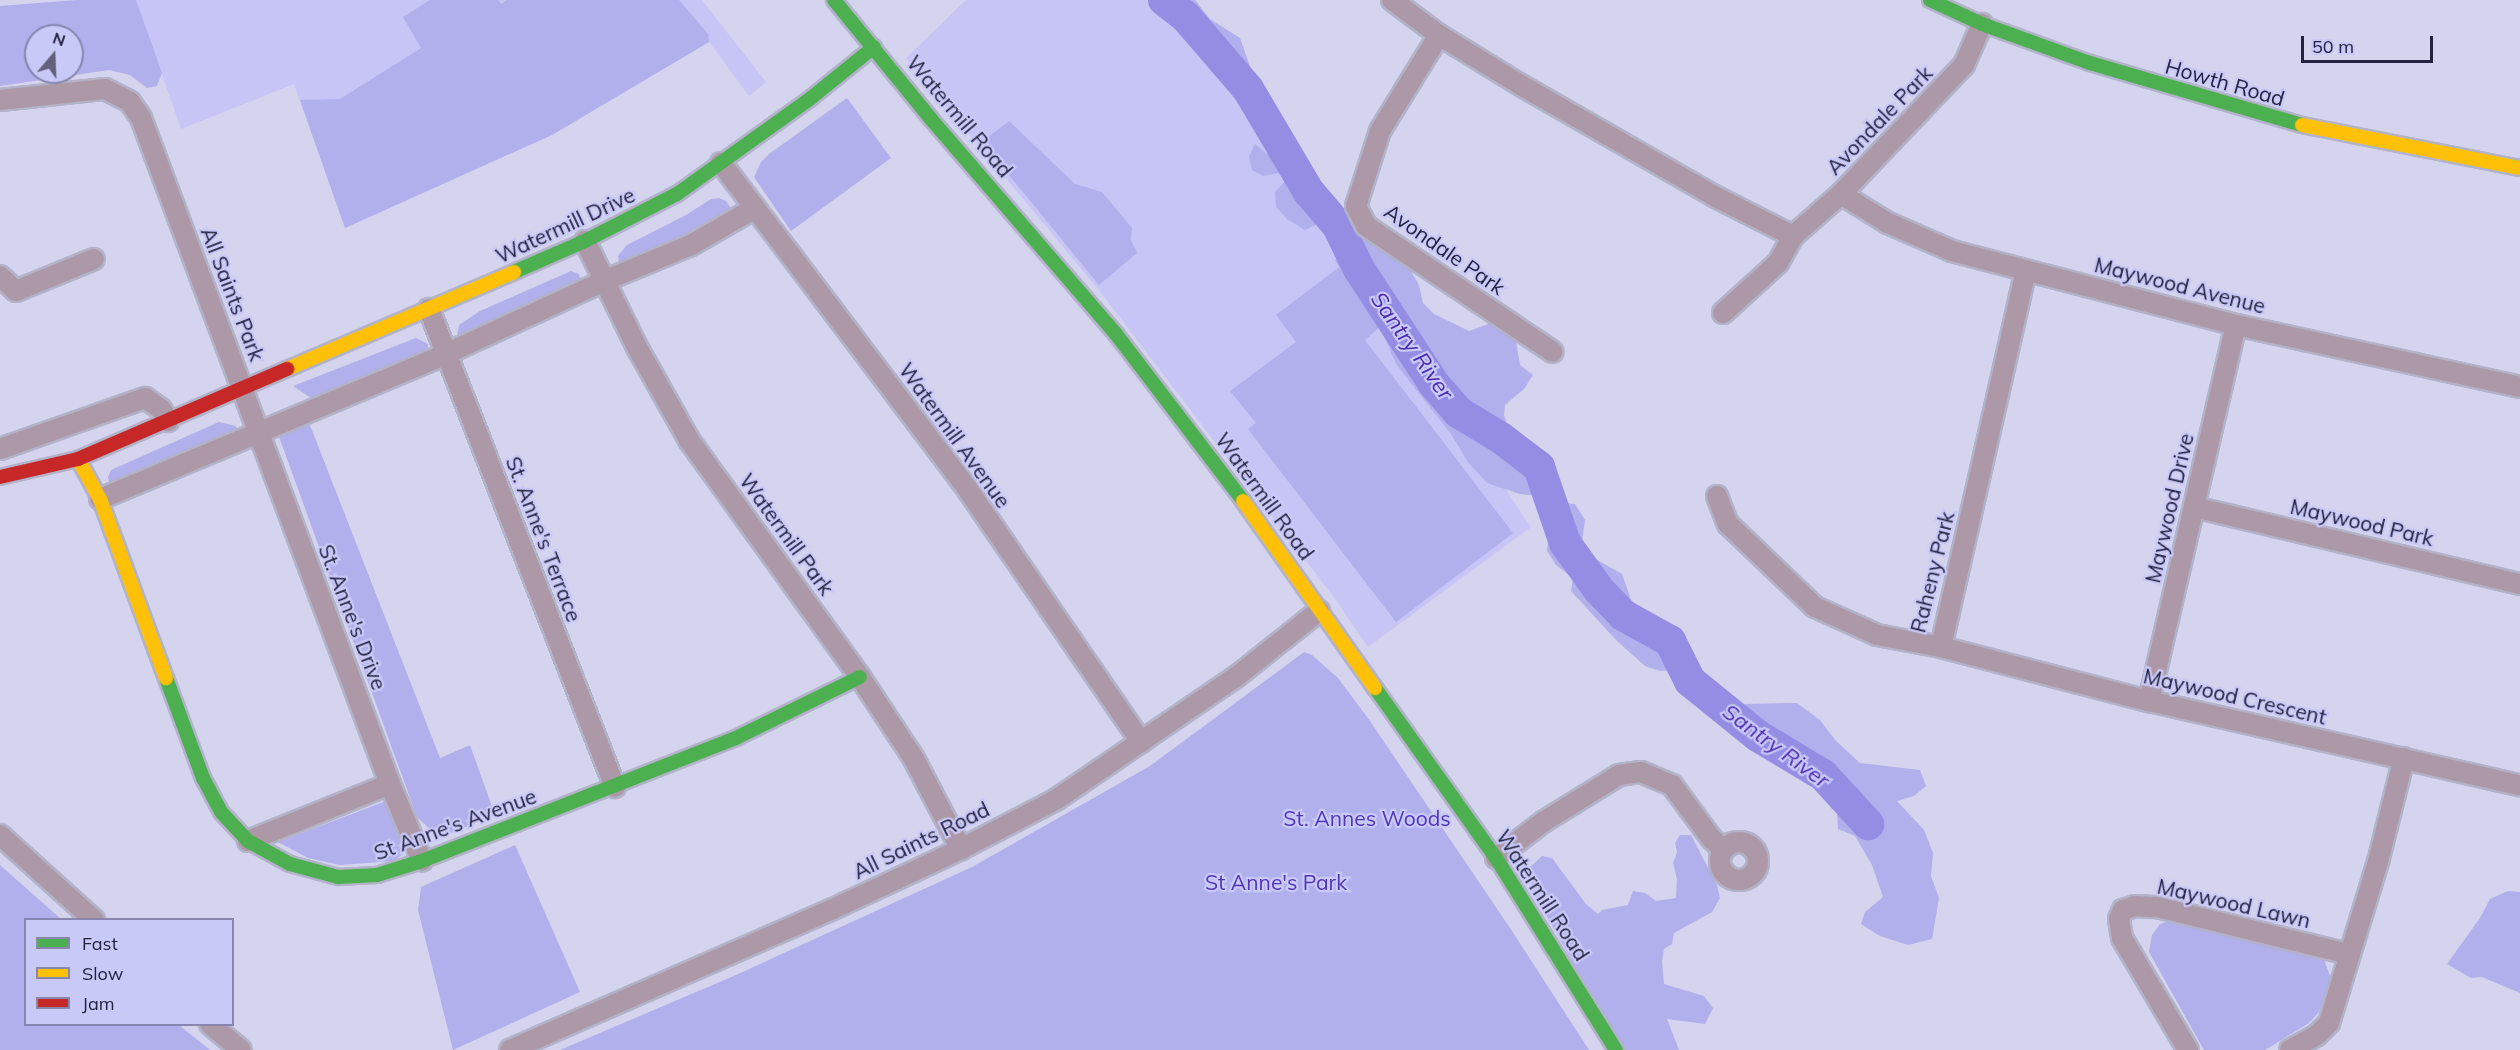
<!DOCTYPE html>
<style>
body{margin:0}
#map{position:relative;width:2520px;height:1050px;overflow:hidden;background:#d4d4ee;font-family:Mulish,sans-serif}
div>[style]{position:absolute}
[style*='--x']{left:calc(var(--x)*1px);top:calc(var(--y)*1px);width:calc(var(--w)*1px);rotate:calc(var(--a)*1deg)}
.built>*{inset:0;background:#c6c5f6}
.green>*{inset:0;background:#b1afec}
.river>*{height:32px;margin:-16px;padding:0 16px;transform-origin:16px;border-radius:16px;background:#948de3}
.roads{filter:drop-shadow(2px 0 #b2b2c9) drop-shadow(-2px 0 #b2b2c9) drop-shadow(0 2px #b2b2c9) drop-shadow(0 -2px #b2b2c9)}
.street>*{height:20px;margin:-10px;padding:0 10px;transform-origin:10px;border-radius:10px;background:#ac98a7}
.street>.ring{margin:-10px;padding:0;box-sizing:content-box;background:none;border:20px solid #ac98a7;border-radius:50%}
.fast>*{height:14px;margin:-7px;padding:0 7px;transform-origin:7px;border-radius:7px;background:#4caf50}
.slow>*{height:14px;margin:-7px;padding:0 7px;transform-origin:7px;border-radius:7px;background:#ffc107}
.jam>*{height:14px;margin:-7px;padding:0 7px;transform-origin:7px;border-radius:7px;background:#c62828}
span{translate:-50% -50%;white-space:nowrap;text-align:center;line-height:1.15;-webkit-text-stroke:4.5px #c9c9f8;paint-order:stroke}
.street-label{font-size:21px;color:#242240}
.park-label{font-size:21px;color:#5136ba}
.water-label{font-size:22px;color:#4a2baf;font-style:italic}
.legend{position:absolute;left:24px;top:918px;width:210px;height:108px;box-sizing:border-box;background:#c9c9f8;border:2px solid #8786ae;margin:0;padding:8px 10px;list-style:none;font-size:18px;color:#242240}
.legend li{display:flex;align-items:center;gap:12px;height:30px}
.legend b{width:30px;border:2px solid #8786ae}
.north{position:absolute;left:24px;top:24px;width:60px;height:60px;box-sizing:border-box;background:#c9c9f8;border:2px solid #8786ae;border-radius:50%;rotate:19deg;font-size:16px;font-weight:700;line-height:24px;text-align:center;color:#242240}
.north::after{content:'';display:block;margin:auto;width:21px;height:27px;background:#62607d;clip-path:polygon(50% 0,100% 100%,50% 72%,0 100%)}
.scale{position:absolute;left:2301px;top:36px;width:132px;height:27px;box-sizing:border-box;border:3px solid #242240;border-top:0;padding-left:8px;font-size:18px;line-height:21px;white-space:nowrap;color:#242240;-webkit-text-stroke:4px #c9c9f8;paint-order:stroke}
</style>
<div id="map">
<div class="built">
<i style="clip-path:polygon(136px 0,702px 0,766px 82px,749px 96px,709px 42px,552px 135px,345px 228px,294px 84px,181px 129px)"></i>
<i style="clip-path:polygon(966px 0,1148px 0,1184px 33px,1232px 92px,1391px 320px,1531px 527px,1368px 647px,1335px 599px,1098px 289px,906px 58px)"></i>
</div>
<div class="green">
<i style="clip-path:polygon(evenodd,77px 0,136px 0,162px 73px,157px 86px,147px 88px,130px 75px,109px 70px,0 86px,0 6px,77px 0,36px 36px,72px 36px,72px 72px,36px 72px,36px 36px)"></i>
<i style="clip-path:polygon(430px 0,498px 0,501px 4px,507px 0,679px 0,708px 34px,709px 42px,552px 135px,345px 228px,300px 100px,340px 99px,421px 48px,403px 17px)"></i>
<i style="clip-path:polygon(1154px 0,1195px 0,1210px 19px,1240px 38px,1251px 69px,1265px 94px,1280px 114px,1297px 152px,1332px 200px,1326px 220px,1305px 230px,1287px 219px,1276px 207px,1275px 192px,1286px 180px,1278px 173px,1263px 176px,1252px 170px,1249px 156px,1255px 144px,1267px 154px,1270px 140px,1266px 132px,1191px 33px)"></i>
<i style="clip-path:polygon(847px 98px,891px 158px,791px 231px,754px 177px,761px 162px,769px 154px)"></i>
<i style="clip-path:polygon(1009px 121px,1075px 184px,1102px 192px,1132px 228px,1131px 240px,1137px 253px,1099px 285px,982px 142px)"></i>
<i style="clip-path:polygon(719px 198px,726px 201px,733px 211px,678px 241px,619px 263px,618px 256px,627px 245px,686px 215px,711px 199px)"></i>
<i style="clip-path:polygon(1356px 235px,1375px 235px,1402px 256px,1419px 285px,1423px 303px,1434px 314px,1469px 331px,1494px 322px,1506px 329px,1516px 342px,1520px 365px,1533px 375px,1524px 389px,1505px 405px,1504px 415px,1510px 433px,1535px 451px,1550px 481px,1541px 496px,1520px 494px,1487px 483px,1468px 462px,1451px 434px,1396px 364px,1380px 327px,1365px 340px,1513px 533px,1396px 622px,1248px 429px,1256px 423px,1230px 391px,1296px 342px,1276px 315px,1339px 267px,1335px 260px,1344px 245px)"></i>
<i style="clip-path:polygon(571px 271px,579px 274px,581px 282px,468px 338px,457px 336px,459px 325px,480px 311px)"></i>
<i style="clip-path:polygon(416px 338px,428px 344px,429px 356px,323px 401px,311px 398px,293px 386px)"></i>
<i style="clip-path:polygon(308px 420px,440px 758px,470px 745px,495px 815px,446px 835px,435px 834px,417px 817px,278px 434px)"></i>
<i style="clip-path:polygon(219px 422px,236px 426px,238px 433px,110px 486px,108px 477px,111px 470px)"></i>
<i style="clip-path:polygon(1567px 503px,1575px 504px,1585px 520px,1582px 542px,1592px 557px,1622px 574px,1635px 611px,1660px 624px,1675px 637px,1687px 655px,1675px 670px,1660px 671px,1645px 666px,1616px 640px,1571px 591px,1573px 578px,1556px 565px,1547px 551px,1549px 532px)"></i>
<i style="clip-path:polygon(1304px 652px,1312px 655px,1338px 678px,1370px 721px,1510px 928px,1589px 1050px,560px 1050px,736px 975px,972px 867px,1150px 766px)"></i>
<i style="clip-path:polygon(1797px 703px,1820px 720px,1836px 741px,1860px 763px,1920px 770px,1926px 786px,1914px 796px,1897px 801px,1924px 830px,1933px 853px,1931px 876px,1939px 898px,1932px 939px,1908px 945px,1880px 936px,1861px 924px,1865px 912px,1883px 897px,1872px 865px,1855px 836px,1838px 829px,1837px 811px,1832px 809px,1822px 785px,1790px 760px,1775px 755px,1756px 738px,1743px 734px,1734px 722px,1745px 704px)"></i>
<i style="clip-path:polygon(386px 801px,401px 844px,402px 855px,394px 861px,340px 865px,308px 858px,278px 842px)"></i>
<i style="clip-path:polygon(1680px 835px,1691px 835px,1717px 885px,1720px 898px,1712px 912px,1674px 933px,1672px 944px,1664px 949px,1662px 961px,1664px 984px,1704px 996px,1713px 1008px,1705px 1024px,1667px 1019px,1679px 1050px,1622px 1050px,1532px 890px,1528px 869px,1542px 856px,1552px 858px,1586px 904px,1598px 914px,1602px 910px,1628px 905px,1633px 891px,1645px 893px,1656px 901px,1676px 898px,1677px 879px,1673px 863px,1677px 852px,1675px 843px)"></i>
<i style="clip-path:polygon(515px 845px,580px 992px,453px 1050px,418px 910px,421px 887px)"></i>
<i style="clip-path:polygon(0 865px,61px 919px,26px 920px,26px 1024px,179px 1025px,210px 1050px,0 1050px)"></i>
<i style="clip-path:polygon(2508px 891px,2520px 892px,2520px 993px,2482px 977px,2471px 978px,2447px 964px,2480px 918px,2490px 899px)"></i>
<i style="clip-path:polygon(2172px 920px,2316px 953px,2324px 959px,2331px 979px,2319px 1012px,2309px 1023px,2265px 1050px,2204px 1050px,2149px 952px,2152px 935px,2160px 924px)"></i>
</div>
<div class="river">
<i style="--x:1164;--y:0;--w:28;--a:38"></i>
<i style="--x:1186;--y:17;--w:95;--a:49.3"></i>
<i style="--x:1248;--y:89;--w:120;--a:59.4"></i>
<i style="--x:1309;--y:192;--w:45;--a:49.5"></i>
<i style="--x:1338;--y:226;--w:48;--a:64"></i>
<i style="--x:1359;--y:269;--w:137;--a:56.9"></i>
<i style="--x:1434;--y:384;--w:37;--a:49"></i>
<i style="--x:1458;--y:412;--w:50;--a:31.2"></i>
<i style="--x:1501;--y:438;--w:48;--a:37.3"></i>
<i style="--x:1539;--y:467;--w:80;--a:71.1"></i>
<i style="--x:1565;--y:543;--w:58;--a:54.1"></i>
<i style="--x:1599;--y:590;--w:35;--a:46"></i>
<i style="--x:1623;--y:615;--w:54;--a:29"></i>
<i style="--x:1670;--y:641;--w:45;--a:63.4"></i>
<i style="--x:1690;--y:681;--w:87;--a:39"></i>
<i style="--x:1758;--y:736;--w:76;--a:31"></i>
<i style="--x:1823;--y:775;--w:67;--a:47.4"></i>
</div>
<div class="roads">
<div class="street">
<i style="--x:1392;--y:0;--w:59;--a:36.7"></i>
<i style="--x:1439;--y:35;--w:100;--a:31.5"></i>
<i style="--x:1524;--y:87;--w:219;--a:29.8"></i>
<i style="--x:1714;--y:196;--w:89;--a:26.9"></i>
<i style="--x:1439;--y:35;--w:113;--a:121.6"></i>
<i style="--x:1380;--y:131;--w:79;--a:107.7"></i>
<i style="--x:1356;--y:206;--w:22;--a:63"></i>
<i style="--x:1366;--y:226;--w:225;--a:34"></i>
<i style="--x:0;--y:100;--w:106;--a:-6"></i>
<i style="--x:105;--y:89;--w:28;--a:27"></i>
<i style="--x:130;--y:102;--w:19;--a:55"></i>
<i style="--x:141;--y:118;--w:711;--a:69.5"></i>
<i style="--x:390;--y:784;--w:83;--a:67.4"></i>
<i style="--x:721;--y:163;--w:410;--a:52.9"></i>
<i style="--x:968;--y:490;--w:306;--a:55.5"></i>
<i style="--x:1841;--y:194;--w:55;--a:31.7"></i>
<i style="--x:1888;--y:223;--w:70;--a:23.6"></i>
<i style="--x:1952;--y:251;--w:293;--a:14.6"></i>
<i style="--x:2236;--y:325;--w:291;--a:12.3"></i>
<i style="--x:585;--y:241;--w:120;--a:63.9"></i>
<i style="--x:638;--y:349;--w:104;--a:60.7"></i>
<i style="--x:689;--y:440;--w:292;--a:54.2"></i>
<i style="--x:860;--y:677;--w:98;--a:56.6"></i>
<i style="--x:914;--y:759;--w:102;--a:62.4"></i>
<i style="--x:0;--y:276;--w:22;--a:43"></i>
<i style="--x:16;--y:291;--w:84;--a:-22.3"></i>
<i style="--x:429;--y:309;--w:513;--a:68.74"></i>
<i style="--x:1723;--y:313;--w:74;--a:-42.3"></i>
<i style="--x:1778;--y:263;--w:31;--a:-61"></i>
<i style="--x:1793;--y:236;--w:64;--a:-41.2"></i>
<i style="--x:1841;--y:194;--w:178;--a:-46.4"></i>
<i style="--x:1964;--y:65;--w:45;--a:-66.3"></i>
<i style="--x:0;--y:449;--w:154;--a:-19.4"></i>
<i style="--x:145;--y:398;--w:19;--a:35"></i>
<i style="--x:161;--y:409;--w:14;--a:60"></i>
<i style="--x:1717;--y:496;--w:30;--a:69"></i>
<i style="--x:1728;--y:524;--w:120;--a:43.7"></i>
<i style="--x:1815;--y:607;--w:68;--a:24.3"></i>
<i style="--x:1877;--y:635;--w:65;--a:10.6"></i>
<i style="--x:1941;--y:647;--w:215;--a:14.6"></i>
<i style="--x:2149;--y:701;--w:380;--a:12.8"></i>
<i style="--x:100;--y:499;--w:375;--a:-22.7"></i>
<i style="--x:446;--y:354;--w:174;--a:-24.8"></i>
<i style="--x:604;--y:281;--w:94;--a:-22.5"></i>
<i style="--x:691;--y:245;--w:74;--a:-30"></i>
<i style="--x:2194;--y:507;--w:335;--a:13.3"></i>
<i style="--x:1941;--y:647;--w:385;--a:-77.3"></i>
<i style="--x:2149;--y:701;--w:386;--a:-77"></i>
<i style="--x:0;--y:835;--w:127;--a:42.1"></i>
<i style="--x:248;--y:841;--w:153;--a:-21.9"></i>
<i class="ring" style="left:1720px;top:842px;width:18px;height:18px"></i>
<i style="--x:1496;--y:858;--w:59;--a:-37.5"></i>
<i style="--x:1543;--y:822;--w:89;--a:-31.7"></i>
<i style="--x:1619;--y:775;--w:22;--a:-8"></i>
<i style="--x:1641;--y:772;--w:34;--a:23"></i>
<i style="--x:1672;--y:785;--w:66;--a:53.7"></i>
<i style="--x:1711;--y:838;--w:16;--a:43"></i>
<i style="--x:210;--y:1024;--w:40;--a:40"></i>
<i style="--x:510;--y:1050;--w:352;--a:-23.6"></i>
<i style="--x:833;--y:909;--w:141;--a:-25.1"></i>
<i style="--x:961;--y:849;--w:108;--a:-27.5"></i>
<i style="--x:1057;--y:799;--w:217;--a:-34.3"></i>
<i style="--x:1236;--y:677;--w:106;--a:-38.5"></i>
<i style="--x:2188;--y:1050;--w:130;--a:-120.5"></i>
<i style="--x:2122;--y:938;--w:19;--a:-99"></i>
<i style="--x:2119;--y:919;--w:10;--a:-66"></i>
<i style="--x:2123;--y:910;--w:13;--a:-18"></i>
<i style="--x:2135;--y:906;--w:22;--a:3"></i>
<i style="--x:2157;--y:907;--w:198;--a:13.8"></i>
<i style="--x:2290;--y:1050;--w:31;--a:-29"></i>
<i style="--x:2317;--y:1035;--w:17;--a:-45"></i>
<i style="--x:2329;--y:1023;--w:168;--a:-73.1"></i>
<i style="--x:2378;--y:862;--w:107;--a:-76"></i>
</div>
<div class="fast">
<i style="--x:834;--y:0;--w:154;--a:50.8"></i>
<i style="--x:931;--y:119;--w:284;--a:49.3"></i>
<i style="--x:1116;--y:334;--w:210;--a:52.7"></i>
<i style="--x:1930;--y:0;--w:57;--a:24.8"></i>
<i style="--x:1982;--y:24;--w:115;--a:19.9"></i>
<i style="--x:2090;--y:63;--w:221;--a:16.3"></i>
<i style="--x:514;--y:272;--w:77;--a:-23.6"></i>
<i style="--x:585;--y:241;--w:103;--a:-27.1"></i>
<i style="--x:677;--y:194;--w:165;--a:-35.6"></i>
<i style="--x:811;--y:98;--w:81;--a:-39"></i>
<i style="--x:166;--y:678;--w:107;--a:69.7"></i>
<i style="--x:203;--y:778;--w:38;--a:62"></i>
<i style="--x:221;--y:812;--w:40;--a:47"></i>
<i style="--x:248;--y:841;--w:48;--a:28.7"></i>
<i style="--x:290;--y:864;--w:50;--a:15.2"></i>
<i style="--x:338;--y:877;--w:39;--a:-3"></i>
<i style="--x:377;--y:875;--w:47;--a:-17.3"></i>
<i style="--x:422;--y:861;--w:337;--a:-21.4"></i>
<i style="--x:736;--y:738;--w:138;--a:-26.2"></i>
<i style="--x:1375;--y:688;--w:209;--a:54.6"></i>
<i style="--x:1496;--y:858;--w:226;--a:58"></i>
</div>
<div class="slow">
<i style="--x:2302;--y:125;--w:222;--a:11.2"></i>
<i style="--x:287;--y:369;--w:247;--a:-23.1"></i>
<i style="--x:78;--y:459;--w:46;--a:61.2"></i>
<i style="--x:100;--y:499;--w:191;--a:69.8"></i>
<i style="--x:1243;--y:501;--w:229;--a:54.8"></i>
</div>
<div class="jam">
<i style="--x:0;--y:477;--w:80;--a:-13"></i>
<i style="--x:78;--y:459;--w:228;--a:-23.3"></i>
</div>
</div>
<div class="street-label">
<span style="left:2225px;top:82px;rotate:16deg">Howth Road</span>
<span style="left:960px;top:116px;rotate:50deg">Watermill Road</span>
<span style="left:1879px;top:120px;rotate:-46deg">Avondale Park</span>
<span style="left:565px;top:225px;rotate:-25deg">Watermill Drive</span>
<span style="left:1445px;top:249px;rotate:35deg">Avondale Park</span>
<span style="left:2180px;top:285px;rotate:14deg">Maywood Avenue</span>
<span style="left:233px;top:294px;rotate:69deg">All Saints Park</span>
<span style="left:955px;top:435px;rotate:54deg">Watermill Avenue</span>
<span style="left:1265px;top:496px;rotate:54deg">Watermill Road</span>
<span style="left:2169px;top:508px;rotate:-77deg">Maywood Drive</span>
<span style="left:2362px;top:522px;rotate:13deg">Maywood Park</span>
<span style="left:787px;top:534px;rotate:54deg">Watermill Park</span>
<span style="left:544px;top:539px;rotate:69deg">St. Anne's Terrace</span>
<span style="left:1932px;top:572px;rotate:-76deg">Raheny Park</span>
<span style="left:353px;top:617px;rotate:69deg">St. Anne's Drive</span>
<span style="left:2235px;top:696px;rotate:13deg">Maywood Crescent</span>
<span style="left:455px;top:824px;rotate:-20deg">St Anne's Avenue</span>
<span style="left:921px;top:840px;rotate:-26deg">All Saints Road</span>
<span style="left:1543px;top:895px;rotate:57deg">Watermill Road</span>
<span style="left:2234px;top:903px;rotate:13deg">Maywood Lawn</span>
</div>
<div class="park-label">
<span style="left:1367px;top:818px">St. Annes Woods</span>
<span style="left:1276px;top:882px">St Anne's Park</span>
</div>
<div class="water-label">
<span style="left:1412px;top:346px;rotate:55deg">Santry River</span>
<span style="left:1776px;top:746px;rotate:36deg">Santry River</span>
</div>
<ul class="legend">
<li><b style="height:8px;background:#4caf50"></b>Fast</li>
<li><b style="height:8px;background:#ffc107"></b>Slow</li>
<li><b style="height:8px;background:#c62828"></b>Jam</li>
</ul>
<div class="north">N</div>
<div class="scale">50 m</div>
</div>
